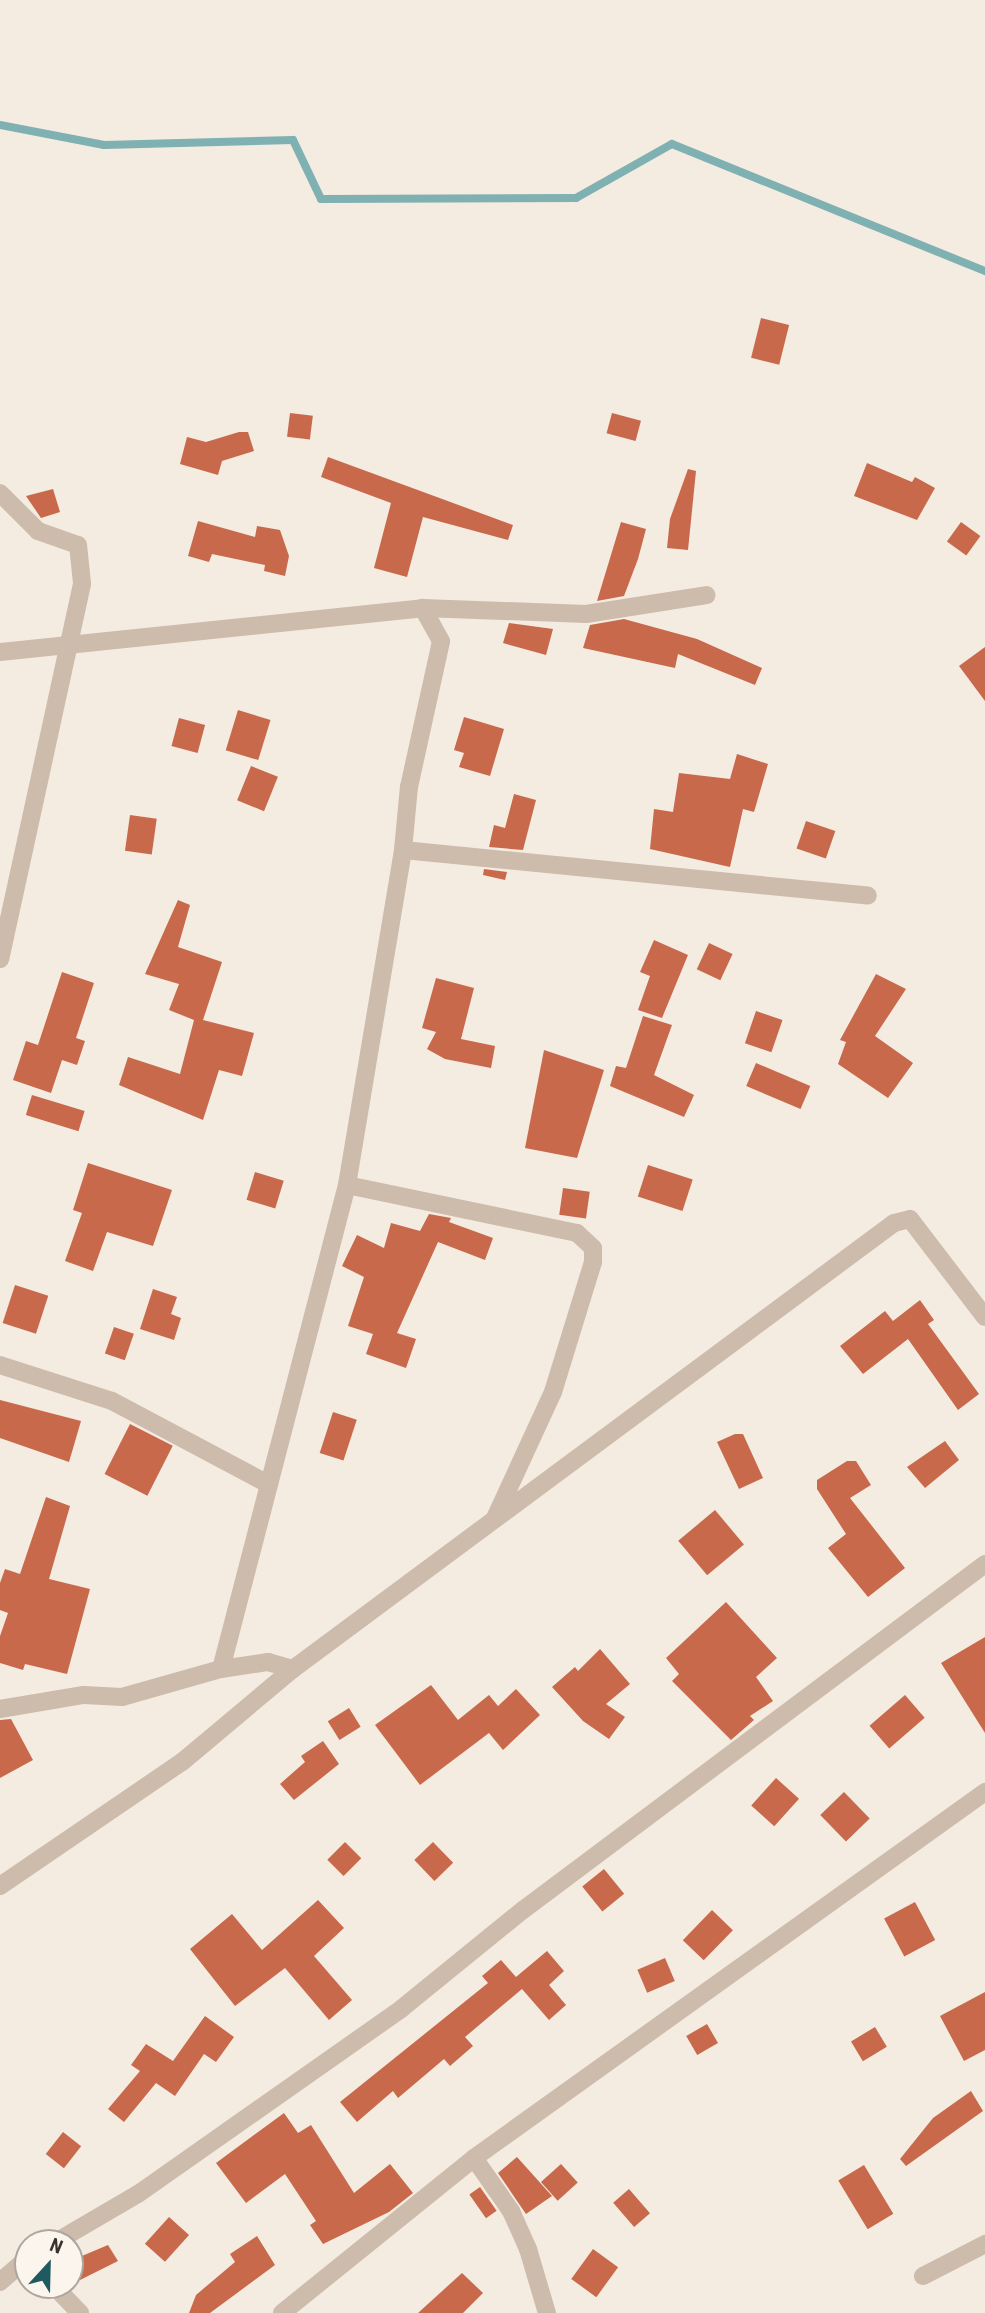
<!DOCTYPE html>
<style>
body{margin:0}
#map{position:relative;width:985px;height:2313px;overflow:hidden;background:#f4ebe1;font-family:"Roboto Condensed",sans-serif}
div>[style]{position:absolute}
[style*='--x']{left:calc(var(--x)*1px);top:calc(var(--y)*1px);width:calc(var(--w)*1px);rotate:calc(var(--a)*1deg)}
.stream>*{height:8px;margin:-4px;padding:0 4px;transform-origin:4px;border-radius:4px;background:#7fb0b2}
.building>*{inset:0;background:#c8694b;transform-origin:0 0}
.minor>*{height:18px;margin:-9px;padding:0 9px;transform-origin:9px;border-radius:9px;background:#cdbbac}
span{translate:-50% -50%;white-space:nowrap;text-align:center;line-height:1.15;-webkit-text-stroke:5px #fbf5ee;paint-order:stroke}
.north{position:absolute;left:14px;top:2229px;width:70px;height:70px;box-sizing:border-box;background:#fbf5ee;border:2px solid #aea6a0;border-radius:50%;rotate:22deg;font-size:19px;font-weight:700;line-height:28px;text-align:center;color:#3b302b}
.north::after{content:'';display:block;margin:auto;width:24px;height:32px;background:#1f5a5e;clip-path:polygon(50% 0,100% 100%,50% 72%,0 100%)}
</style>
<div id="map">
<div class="stream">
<i style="--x:0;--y:125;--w:106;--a:10.9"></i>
<i style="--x:104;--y:145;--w:189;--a:-1.5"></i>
<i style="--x:293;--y:140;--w:65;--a:64.6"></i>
<i style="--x:321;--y:199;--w:255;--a:-0.2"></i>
<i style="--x:576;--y:198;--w:110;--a:-29.4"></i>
<i style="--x:672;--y:144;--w:338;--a:22.1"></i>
</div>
<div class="building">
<i style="left:761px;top:318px;width:29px;height:41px;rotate:14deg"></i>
<i style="left:290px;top:413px;width:23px;height:24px;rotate:7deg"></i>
<i style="left:612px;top:413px;width:30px;height:21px;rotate:15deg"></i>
<i style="clip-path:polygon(239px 432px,248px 432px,254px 451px,222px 461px,218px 475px,180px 464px,187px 437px,206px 442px)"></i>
<i style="clip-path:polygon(328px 457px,513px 525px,508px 540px,423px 517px,407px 577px,374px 568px,391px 503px,321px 477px)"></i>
<i style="clip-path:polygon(867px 463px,912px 482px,915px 477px,935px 488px,917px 520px,854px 496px)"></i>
<i style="clip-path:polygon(688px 469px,696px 471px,688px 550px,667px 548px,670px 519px)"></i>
<i style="clip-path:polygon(53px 489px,60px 512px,41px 518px,26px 496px)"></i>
<i style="clip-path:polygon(198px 521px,255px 537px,257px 526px,280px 530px,289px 556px,285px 576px,264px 571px,265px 565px,212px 554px,209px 562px,188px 556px)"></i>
<i style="clip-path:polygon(621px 522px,646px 529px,638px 559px,624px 596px,597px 601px)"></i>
<i style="left:961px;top:522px;width:24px;height:24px;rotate:36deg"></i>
<i style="clip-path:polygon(624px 619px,697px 639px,762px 668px,755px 685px,678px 654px,675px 668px,583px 648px,590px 625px)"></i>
<i style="clip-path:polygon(509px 623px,553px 629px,546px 655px,503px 643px)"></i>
<i style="clip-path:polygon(985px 647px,985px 701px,959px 666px)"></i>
<i style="left:238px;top:710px;width:34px;height:42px;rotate:17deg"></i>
<i style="clip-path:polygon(464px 717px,504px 729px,490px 776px,459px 767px,464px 753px,454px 750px)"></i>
<i style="left:179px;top:718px;width:27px;height:29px;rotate:15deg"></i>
<i style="clip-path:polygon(737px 754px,768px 764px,754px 812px,743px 809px,730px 867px,650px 849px,654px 809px,673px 812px,679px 773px,730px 779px)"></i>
<i style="left:251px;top:766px;width:29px;height:37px;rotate:22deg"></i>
<i style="clip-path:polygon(514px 794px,536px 800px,523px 850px,489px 847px,494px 825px,505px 828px)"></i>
<i style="left:130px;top:815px;width:27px;height:36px;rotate:8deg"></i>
<i style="left:806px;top:821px;width:31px;height:29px;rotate:19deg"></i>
<i style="clip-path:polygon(484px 869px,507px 872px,505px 880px,483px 875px)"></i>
<i style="clip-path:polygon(178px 900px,190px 905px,178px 947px,222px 962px,203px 1020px,254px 1033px,242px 1076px,219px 1070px,203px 1120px,119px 1085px,128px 1057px,180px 1074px,194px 1020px,169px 1010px,179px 984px,145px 974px)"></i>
<i style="clip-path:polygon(654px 940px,688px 955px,662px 1018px,638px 1010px,650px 976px,640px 972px)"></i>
<i style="left:709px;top:943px;width:26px;height:29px;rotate:25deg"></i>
<i style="clip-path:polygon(62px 972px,94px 983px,76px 1038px,85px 1041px,77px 1065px,62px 1060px,51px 1093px,13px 1080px,26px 1041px,38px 1045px)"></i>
<i style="clip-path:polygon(876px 974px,906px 989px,875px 1036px,913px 1063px,888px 1098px,838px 1064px,846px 1042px,840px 1040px)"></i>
<i style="clip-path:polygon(436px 978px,474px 988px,461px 1039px,495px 1046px,491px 1068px,445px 1059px,427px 1049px,436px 1032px,422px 1028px)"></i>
<i style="left:756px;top:1011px;width:28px;height:34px;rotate:19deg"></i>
<i style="clip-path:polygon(643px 1016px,672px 1025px,654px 1075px,694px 1095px,684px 1117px,610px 1086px,616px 1066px,626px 1068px)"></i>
<i style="clip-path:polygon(544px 1050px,604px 1070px,577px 1158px,525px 1148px)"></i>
<i style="left:756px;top:1063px;width:59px;height:25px;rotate:23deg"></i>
<i style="left:32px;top:1095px;width:55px;height:21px;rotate:17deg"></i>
<i style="clip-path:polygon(88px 1163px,172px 1190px,153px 1246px,107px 1232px,93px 1271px,65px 1261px,82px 1213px,73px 1210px)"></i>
<i style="left:648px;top:1165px;width:47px;height:33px;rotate:18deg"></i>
<i style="left:255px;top:1172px;width:30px;height:29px;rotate:17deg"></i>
<i style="left:563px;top:1188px;width:27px;height:27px;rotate:8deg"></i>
<i style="clip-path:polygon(429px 1214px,451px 1218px,449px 1222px,493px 1238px,485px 1260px,438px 1242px,397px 1333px,416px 1339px,406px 1368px,366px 1354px,373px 1334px,348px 1326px,364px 1277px,342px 1266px,357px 1235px,384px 1248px,391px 1223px,420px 1231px)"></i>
<i style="left:15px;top:1285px;width:35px;height:40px;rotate:18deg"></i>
<i style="clip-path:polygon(153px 1289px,177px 1297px,171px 1314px,181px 1318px,174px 1340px,140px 1329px)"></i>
<i style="clip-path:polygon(920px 1300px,934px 1320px,928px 1324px,979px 1394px,958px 1410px,908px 1339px,863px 1374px,840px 1346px,885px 1311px,893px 1321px)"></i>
<i style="left:114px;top:1327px;width:21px;height:28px;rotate:19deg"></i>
<i style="clip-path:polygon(0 1400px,81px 1421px,69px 1462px,0 1438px)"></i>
<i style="left:333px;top:1412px;width:25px;height:43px;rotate:18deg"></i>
<i style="left:130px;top:1424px;width:48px;height:56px;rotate:27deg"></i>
<i style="clip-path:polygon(735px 1434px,743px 1434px,763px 1478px,739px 1489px,717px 1442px)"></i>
<i style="clip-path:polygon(945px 1441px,959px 1460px,925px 1488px,907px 1467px)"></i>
<i style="clip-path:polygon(847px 1461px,856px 1461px,871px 1485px,850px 1498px,905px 1568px,868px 1597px,828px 1548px,846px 1534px,817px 1489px,817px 1480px)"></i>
<i style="clip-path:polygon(46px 1497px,70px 1506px,49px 1579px,90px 1589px,67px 1674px,25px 1664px,23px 1670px,0 1663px,0 1636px,8px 1613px,0 1610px,0 1583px,5px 1569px,20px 1574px)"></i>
<i style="left:715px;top:1510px;width:45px;height:48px;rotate:50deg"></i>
<i style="clip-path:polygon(726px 1602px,777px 1658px,756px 1677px,773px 1701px,750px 1716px,754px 1720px,731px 1740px,672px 1681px,679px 1674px,666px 1658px)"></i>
<i style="clip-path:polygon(985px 1637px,985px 1733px,941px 1663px)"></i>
<i style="clip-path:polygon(600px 1649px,630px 1684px,606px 1704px,625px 1717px,609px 1739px,583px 1721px,552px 1687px,575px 1667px,578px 1671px)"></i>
<i style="clip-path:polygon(431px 1685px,458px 1720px,489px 1695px,498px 1706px,516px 1689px,540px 1715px,503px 1750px,489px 1733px,420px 1785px,375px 1725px)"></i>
<i style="left:905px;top:1695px;width:30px;height:47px;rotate:49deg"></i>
<i style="left:349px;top:1708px;width:22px;height:25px;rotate:58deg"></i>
<i style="clip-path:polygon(11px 1719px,33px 1760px,0 1778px,0 1720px)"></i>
<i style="clip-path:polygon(323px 1741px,339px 1764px,294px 1800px,280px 1784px,305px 1762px,301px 1756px)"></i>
<i style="left:776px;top:1778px;width:31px;height:37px;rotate:42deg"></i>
<i style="left:844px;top:1792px;width:37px;height:33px;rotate:46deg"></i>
<i style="left:345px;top:1842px;width:23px;height:25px;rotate:45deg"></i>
<i style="left:433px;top:1842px;width:29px;height:26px;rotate:46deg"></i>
<i style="left:604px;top:1869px;width:32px;height:28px;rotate:51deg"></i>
<i style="clip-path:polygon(318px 1900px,344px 1928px,314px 1956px,352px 2000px,329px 2020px,285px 1968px,235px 2006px,190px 1949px,232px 1914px,262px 1950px)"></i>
<i style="left:915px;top:1902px;width:43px;height:35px;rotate:62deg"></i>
<i style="left:712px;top:1910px;width:29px;height:42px;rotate:44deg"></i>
<i style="clip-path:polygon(547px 1951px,564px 1971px,549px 1985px,566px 2005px,549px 2020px,522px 1989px,465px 2037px,473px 2046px,450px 2066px,444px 2059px,398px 2098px,393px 2091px,357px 2122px,340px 2102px,488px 1983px,482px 1976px,501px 1960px,516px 1977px)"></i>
<i style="left:665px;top:1958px;width:25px;height:30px;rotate:67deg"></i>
<i style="clip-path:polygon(985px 1992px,985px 2050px,964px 2061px,940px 2016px)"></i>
<i style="clip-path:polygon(205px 2016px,234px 2037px,216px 2062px,204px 2054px,175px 2096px,156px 2083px,124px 2122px,108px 2109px,140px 2071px,131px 2065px,146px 2044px,173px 2061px)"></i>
<i style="left:707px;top:2024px;width:22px;height:24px;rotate:60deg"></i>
<i style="left:875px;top:2027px;width:23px;height:28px;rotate:59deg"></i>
<i style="clip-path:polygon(971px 2091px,983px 2111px,906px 2166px,900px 2159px,933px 2118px)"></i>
<i style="clip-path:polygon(284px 2113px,298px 2133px,311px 2125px,354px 2193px,390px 2164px,413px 2193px,389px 2212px,323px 2244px,310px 2225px,316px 2221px,285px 2174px,246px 2203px,216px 2163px)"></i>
<i style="left:63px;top:2132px;width:23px;height:28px;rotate:38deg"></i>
<i style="clip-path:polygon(517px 2157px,552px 2196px,526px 2214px,498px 2173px)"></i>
<i style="left:561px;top:2164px;width:25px;height:27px;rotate:48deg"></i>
<i style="left:864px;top:2165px;width:57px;height:30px;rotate:59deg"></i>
<i style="left:480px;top:2187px;width:29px;height:13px;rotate:55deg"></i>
<i style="left:629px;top:2189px;width:32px;height:21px;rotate:49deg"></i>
<i style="left:169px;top:2217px;width:27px;height:36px;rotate:42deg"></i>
<i style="clip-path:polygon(257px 2236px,275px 2265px,210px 2313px,189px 2313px,196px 2295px,235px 2262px,230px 2254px)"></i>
<i style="clip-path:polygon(108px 2245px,118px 2261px,70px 2285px,70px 2261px)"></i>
<i style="left:593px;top:2249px;width:31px;height:37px;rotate:36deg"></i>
<i style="clip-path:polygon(462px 2273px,483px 2293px,463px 2313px,418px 2313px)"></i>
</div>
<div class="minor">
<i style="--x:0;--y:493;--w:54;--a:45"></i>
<i style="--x:38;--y:531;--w:42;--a:19.3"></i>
<i style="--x:78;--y:545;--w:39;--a:84"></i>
<i style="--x:82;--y:584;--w:384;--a:102.3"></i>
<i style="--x:0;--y:652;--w:425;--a:-5.9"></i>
<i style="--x:423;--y:608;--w:163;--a:2.1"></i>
<i style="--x:586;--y:614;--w:122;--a:-8.9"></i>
<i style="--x:403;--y:850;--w:467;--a:5.6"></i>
<i style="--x:347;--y:1185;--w:235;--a:11.8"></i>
<i style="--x:577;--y:1233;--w:22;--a:43"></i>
<i style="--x:593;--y:1248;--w:14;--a:90"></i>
<i style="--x:593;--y:1262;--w:136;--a:107.1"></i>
<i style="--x:553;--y:1392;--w:139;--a:114.7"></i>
<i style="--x:0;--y:1365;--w:118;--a:17.8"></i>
<i style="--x:112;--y:1401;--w:177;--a:28"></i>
<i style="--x:221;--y:1669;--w:500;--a:-75.41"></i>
<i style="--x:347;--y:1185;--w:340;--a:-80.5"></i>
<i style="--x:403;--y:850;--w:63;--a:-84.6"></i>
<i style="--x:409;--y:787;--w:149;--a:-77.6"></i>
<i style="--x:441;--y:641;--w:38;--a:-119"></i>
<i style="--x:0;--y:1709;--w:85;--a:-9.5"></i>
<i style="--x:84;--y:1695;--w:38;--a:3"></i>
<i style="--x:122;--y:1697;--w:103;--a:-15.8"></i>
<i style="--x:221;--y:1669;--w:48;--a:-8.5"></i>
<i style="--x:268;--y:1662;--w:26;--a:16"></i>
<i style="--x:0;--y:1886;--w:220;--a:-34.3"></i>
<i style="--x:182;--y:1762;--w:145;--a:-40"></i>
<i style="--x:293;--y:1669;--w:748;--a:-36.58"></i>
<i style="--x:894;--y:1223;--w:16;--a:-14"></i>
<i style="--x:910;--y:1219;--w:123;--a:52.6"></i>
<i style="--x:474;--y:2158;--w:65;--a:55.1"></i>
<i style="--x:511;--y:2211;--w:42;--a:65.9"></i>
<i style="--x:528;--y:2249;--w:67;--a:73.5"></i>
<i style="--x:54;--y:2243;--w:97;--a:-30.3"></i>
<i style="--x:138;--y:2194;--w:322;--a:-35.1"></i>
<i style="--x:401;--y:2009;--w:157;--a:-39.1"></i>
<i style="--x:523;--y:1910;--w:577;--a:-36.83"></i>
<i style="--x:923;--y:2276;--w:70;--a:-27.3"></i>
<i style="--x:0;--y:2282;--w:37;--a:-41"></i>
<i style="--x:53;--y:2285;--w:39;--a:46"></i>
<i style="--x:282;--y:2313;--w:247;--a:-38.9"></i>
<i style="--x:474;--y:2158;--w:629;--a:-35.61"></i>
</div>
<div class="north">N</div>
</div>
